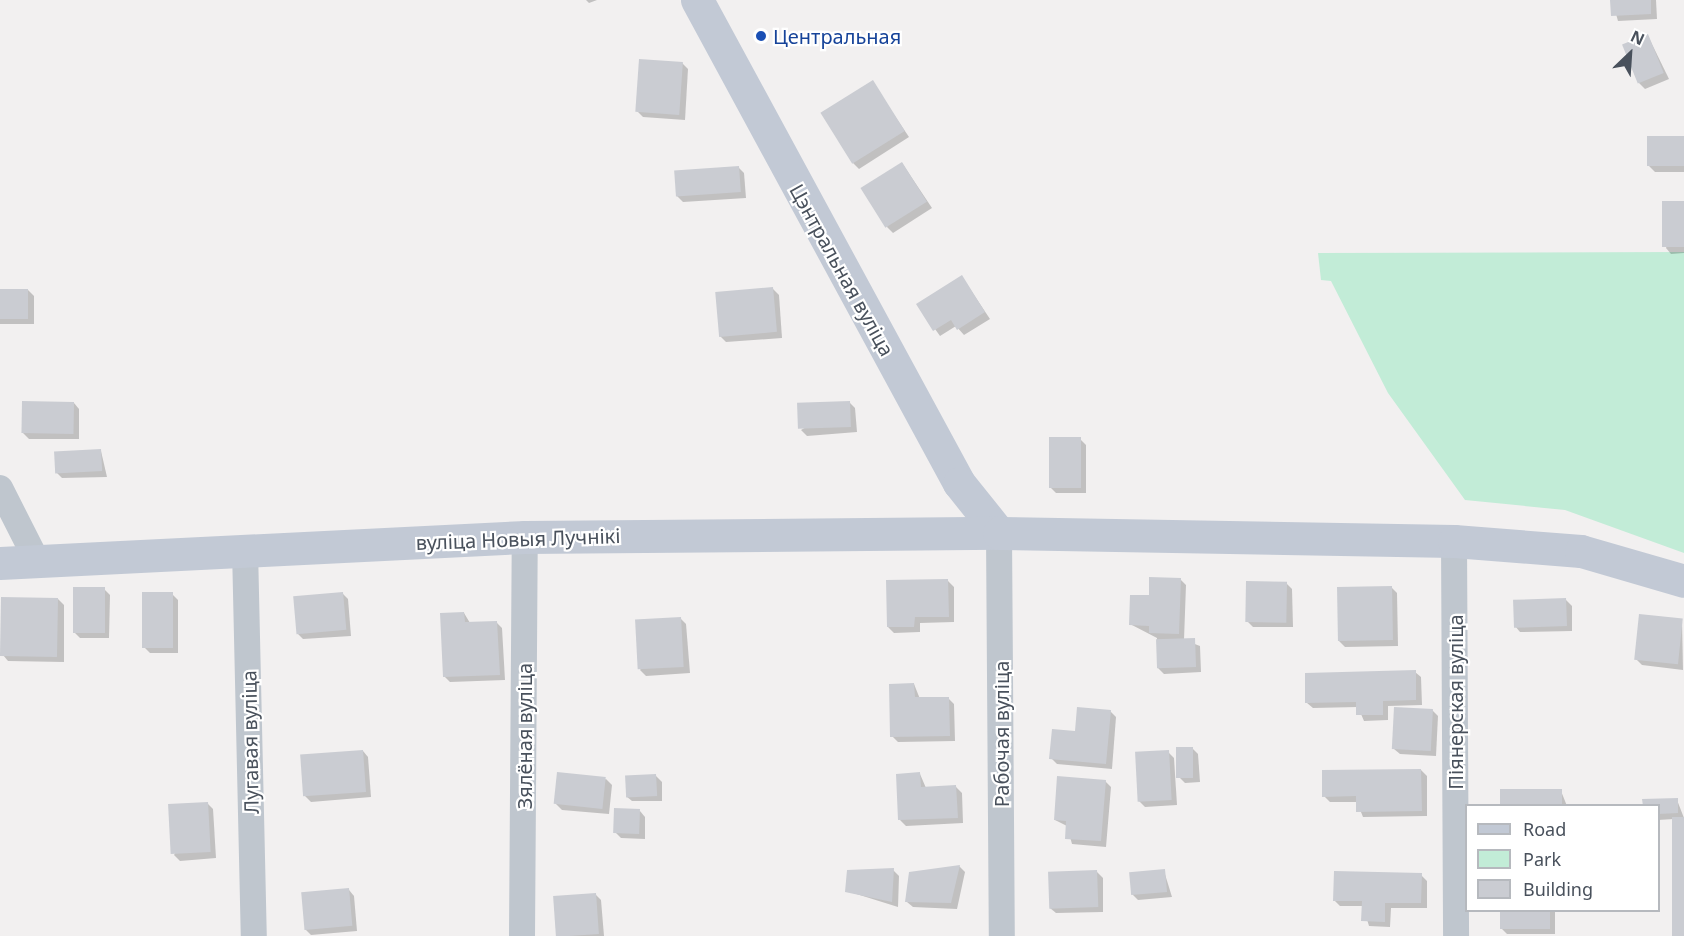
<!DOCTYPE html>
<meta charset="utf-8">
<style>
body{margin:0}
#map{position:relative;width:1684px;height:936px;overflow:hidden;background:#f2f0f0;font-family:"Noto Sans",sans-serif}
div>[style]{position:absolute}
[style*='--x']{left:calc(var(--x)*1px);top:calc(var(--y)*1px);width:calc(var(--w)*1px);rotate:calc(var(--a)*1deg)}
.green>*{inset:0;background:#c2ecd7}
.shadow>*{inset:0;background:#0003}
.building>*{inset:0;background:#caccd2;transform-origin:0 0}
.street>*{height:26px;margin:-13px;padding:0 13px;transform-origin:13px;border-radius:13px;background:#bfc6ce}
.secondary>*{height:33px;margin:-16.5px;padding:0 16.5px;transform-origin:16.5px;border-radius:16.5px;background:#c2c9d5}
.dots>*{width:16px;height:16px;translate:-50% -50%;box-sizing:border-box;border:3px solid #fff;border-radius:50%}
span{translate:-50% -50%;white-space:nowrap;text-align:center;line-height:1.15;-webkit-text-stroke:4.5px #fff;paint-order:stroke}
.transit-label{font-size:20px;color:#164399}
.left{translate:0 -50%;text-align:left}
.street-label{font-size:20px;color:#49515c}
.legend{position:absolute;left:1465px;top:804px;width:195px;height:108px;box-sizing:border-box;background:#fff;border:2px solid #b6b9be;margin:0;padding:8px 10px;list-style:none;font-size:18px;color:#49515c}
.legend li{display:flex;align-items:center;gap:12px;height:30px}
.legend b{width:30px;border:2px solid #b6b9be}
.north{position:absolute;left:1600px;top:24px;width:60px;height:60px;-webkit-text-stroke:4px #fff;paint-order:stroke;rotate:25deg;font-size:16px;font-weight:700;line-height:24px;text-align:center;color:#49515c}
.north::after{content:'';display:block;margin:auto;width:21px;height:27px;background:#49515c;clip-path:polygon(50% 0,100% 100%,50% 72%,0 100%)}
</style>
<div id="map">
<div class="green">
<i style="clip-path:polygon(1684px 252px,1684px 553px,1565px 510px,1465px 500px,1388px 393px,1331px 281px,1321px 280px,1318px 253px)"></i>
</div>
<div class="shadow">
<i style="clip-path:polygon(586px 0,597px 0,589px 3px)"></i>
<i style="clip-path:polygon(1612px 0,1656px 0,1657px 19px,1618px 21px)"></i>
<i style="clip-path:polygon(1648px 36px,1669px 79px,1645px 89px,1639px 83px)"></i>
<i style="clip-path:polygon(682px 63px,688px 69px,685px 120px,643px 117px,637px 111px)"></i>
<i style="clip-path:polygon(872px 82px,909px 137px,859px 169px,853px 163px)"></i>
<i style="clip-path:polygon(1684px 138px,1684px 172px,1655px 172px,1649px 166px)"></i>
<i style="clip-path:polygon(902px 163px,932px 208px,893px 233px,887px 227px)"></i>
<i style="clip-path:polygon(738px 167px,744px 173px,746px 198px,683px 202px,677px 196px)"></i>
<i style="clip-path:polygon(1684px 202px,1684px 253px,1671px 254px,1666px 248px)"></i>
<i style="clip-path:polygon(962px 277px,990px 319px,964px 335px,956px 326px,940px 336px,918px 305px)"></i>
<i style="clip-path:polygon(773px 289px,779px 295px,782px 338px,726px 342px,720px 336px)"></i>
<i style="clip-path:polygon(0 290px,28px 290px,34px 296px,34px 324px,0 324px)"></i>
<i style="clip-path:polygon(849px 402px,855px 408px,857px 432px,807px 436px,801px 430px)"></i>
<i style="clip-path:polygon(74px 403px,79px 409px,79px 439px,29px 439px,23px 433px)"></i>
<i style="clip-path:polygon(1080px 439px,1086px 445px,1086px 493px,1056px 493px,1050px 487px)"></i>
<i style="clip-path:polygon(101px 451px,107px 477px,62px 478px,56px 472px)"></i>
<i style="clip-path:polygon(1180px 579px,1186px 585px,1184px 640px,1200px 646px,1201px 672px,1164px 674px,1158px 668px,1157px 638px,1130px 624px,1150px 597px)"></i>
<i style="clip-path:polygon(948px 581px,954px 587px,954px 622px,920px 623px,920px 632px,894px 633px,888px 627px)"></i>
<i style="clip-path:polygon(1286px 583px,1292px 589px,1293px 627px,1253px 627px,1247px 621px)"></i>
<i style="clip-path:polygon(1392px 588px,1397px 593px,1398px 646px,1345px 647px,1339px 641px)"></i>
<i style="clip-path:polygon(104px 589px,110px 595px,109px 638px,80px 638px,74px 632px)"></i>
<i style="clip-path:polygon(342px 593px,348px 599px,351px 636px,303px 639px,297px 633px)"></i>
<i style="clip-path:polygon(172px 594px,178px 600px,178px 653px,150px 653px,144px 647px)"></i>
<i style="clip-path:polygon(58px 599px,64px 605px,64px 662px,8px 661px,3px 655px)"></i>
<i style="clip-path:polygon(1566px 600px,1572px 606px,1572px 631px,1520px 632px,1515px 626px)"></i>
<i style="clip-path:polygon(464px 613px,470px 623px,497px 623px,502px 628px,505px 680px,450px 682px,444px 676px)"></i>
<i style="clip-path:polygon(680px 618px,686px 624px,690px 673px,646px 676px,640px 670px)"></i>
<i style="clip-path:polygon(1682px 620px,1683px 670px,1642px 665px,1636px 659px)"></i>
<i style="clip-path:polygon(1415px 672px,1421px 677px,1422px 705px,1388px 706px,1388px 720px,1364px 721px,1358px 707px,1313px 708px,1307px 703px)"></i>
<i style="clip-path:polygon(914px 684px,920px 699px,948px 698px,954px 704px,955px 741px,898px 742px,892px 736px)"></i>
<i style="clip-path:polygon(1432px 710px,1438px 716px,1436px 756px,1400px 754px,1394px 749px)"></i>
<i style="clip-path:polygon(1110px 711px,1116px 717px,1112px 769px,1057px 764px,1051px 758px)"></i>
<i style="clip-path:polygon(1192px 748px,1198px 754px,1200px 782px,1185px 783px,1179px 777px)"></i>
<i style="clip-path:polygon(363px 751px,368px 757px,371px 797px,311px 802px,305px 796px)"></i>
<i style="clip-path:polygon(1168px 752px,1174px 758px,1177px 805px,1145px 807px,1139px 801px)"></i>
<i style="clip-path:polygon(1421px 770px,1427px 776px,1427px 816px,1363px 817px,1357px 802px,1330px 802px,1324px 796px)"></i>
<i style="clip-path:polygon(920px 774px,926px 788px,956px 787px,962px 793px,963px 823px,906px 826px,900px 820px)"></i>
<i style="clip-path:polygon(656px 776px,662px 782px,662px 801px,632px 801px,626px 796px)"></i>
<i style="clip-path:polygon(606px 779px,612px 785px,609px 814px,562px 810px,556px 804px)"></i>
<i style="clip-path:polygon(1105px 781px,1111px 787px,1106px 847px,1072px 844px,1067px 826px,1055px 820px)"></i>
<i style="clip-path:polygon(1561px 791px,1567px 806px,1502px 806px)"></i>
<i style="clip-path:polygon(1677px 800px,1684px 818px,1684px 936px,1672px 936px,1674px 819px,1658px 820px,1658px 806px)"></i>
<i style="clip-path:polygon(207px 803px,213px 809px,216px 858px,180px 861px,174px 855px)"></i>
<i style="clip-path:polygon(640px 811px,645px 817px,645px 839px,621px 838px,615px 832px)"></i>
<i style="clip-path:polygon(959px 866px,965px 872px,957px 909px,913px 907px,907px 902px)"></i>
<i style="clip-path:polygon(893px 870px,899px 876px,898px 907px,847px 891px)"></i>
<i style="clip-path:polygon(1164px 871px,1172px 897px,1138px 900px,1132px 894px)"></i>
<i style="clip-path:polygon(1097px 872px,1103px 878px,1103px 912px,1056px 913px,1050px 908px)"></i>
<i style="clip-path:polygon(1421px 875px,1427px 881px,1427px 908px,1391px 908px,1390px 927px,1369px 926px,1363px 906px,1340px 906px,1334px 900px)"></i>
<i style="clip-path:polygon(349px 890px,354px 896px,357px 931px,311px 935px,305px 929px)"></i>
<i style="clip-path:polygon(595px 894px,601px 900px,604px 936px,557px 936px,554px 897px)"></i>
<i style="clip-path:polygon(1502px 910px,1555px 910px,1555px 934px,1507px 934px,1502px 929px)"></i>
</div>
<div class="building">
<i style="clip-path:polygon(1610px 0,1651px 0,1651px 14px,1611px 16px)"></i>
<i style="left:1648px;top:34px;width:42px;height:28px;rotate:68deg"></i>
<i style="left:639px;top:59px;width:44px;height:53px;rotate:4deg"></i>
<i style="left:873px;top:80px;width:60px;height:62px;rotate:58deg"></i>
<i style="left:1684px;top:136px;width:30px;height:37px;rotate:90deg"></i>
<i style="left:902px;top:162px;width:47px;height:49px;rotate:58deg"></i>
<i style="left:739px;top:166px;width:26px;height:65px;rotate:86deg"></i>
<i style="left:1684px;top:201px;width:46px;height:22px;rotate:90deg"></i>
<i style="clip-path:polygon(962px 275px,985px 312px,957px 330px,951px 320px,933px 331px,916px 304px)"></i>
<i style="left:773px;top:287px;width:45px;height:58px;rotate:85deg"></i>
<i style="left:0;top:289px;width:28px;height:30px"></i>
<i style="left:22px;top:401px;width:52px;height:32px;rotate:1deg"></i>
<i style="left:850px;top:401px;width:26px;height:53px;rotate:88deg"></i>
<i style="left:1081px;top:437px;width:51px;height:32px;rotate:90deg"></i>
<i style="left:101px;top:449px;width:22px;height:47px;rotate:87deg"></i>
<i style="clip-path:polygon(1149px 577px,1181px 578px,1179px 634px,1149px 633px,1149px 626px,1129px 625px,1130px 595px,1149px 595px)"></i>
<i style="clip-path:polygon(948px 579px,949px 617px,915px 617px,914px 627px,887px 627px,886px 580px)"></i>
<i style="left:1246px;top:581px;width:41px;height:41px;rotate:1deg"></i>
<i style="left:1392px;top:586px;width:54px;height:55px;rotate:89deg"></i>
<i style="left:73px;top:587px;width:32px;height:46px"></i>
<i style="left:142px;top:592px;width:31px;height:56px"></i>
<i style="left:343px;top:592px;width:38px;height:50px;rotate:85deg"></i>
<i style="left:1px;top:597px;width:57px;height:59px;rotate:1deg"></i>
<i style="left:1566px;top:598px;width:28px;height:53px;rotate:88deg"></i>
<i style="clip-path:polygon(464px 612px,465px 622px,497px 621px,500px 675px,443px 677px,440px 613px)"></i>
<i style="left:1639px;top:614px;width:44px;height:46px;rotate:6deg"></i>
<i style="left:681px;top:617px;width:50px;height:46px;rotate:87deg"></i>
<i style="left:1195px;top:638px;width:29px;height:39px;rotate:88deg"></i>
<i style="clip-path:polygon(1416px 670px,1416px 700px,1383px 701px,1383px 715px,1356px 715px,1356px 702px,1305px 703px,1305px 673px)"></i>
<i style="clip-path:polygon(914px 683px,915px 697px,949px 697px,950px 736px,890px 737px,889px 684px)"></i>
<i style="clip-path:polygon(1077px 707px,1111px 710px,1106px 764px,1049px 759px,1052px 729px,1075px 731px)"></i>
<i style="left:1394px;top:707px;width:39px;height:42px;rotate:3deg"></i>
<i style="left:1176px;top:747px;width:17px;height:31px"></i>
<i style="left:363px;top:750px;width:42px;height:63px;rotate:86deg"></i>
<i style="left:1169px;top:750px;width:50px;height:34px;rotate:87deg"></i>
<i style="clip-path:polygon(1421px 769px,1422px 811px,1356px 812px,1356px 796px,1322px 797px,1322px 770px)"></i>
<i style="left:557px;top:772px;width:49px;height:32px;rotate:6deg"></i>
<i style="clip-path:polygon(920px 772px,921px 787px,956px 785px,958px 818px,898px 820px,896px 774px)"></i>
<i style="left:656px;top:774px;width:22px;height:31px;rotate:87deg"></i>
<i style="clip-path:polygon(1057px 776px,1106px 780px,1101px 841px,1065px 839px,1066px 821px,1054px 820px)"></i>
<i style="left:1562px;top:789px;width:17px;height:62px;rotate:90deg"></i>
<i style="clip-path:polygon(1678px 798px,1678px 813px,1658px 814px,1658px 806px,1643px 806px,1642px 799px)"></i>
<i style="left:208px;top:802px;width:50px;height:40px;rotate:87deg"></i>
<i style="left:614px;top:808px;width:26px;height:25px;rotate:2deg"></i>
<i style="left:1672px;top:817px;width:12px;height:119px"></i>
<i style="clip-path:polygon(960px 865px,951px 903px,905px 902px,909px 872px)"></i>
<i style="clip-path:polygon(894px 868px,892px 902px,845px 892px,847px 870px)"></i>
<i style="left:1165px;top:869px;width:23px;height:36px;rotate:85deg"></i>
<i style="left:1097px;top:870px;width:37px;height:49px;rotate:88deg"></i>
<i style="clip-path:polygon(1334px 871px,1422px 873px,1421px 903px,1385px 903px,1385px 922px,1361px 921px,1362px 901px,1333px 901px)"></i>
<i style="left:349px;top:888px;width:38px;height:48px;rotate:85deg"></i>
<i style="left:596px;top:893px;width:41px;height:43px;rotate:86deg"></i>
<i style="left:1500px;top:910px;width:50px;height:19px"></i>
</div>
<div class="street">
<i style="--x:0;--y:488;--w:82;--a:63.1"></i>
<i style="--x:999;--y:533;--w:403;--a:89.6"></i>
<i style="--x:1454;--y:541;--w:395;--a:89.7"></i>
<i style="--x:245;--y:549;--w:387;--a:88.7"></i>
<i style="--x:522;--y:936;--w:399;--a:-89.6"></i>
</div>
<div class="secondary">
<i style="--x:697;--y:0;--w:549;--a:61.52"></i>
<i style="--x:959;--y:483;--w:64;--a:51.3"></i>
<i style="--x:0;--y:563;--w:526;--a:-2.84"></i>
<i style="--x:525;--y:537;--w:474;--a:-0.5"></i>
<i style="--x:999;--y:533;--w:455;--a:1"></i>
<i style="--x:1454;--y:541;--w:127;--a:4.5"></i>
<i style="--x:1581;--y:551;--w:107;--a:16.2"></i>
</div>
<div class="dots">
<i style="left:761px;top:36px;background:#1a4fb4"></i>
</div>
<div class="transit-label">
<span class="left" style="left:773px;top:36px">Центральная</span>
</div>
<div class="street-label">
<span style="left:842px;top:270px;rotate:61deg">Цэнтральная вуліца</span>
<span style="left:518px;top:539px;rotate:-2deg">вуліца Новыя Лучнікі</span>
<span style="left:1455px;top:702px;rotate:-90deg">Піянерская вуліца</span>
<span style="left:1001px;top:734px;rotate:-90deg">Рабочая вуліца</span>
<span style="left:524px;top:736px;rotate:-90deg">Зялёная вуліца</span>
<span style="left:250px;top:742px;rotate:-91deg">Лугавая вуліца</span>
</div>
<ul class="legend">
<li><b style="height:8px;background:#c2c9d5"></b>Road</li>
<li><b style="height:16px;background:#c2ecd7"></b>Park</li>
<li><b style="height:16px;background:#caccd2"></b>Building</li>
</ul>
<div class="north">N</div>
</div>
